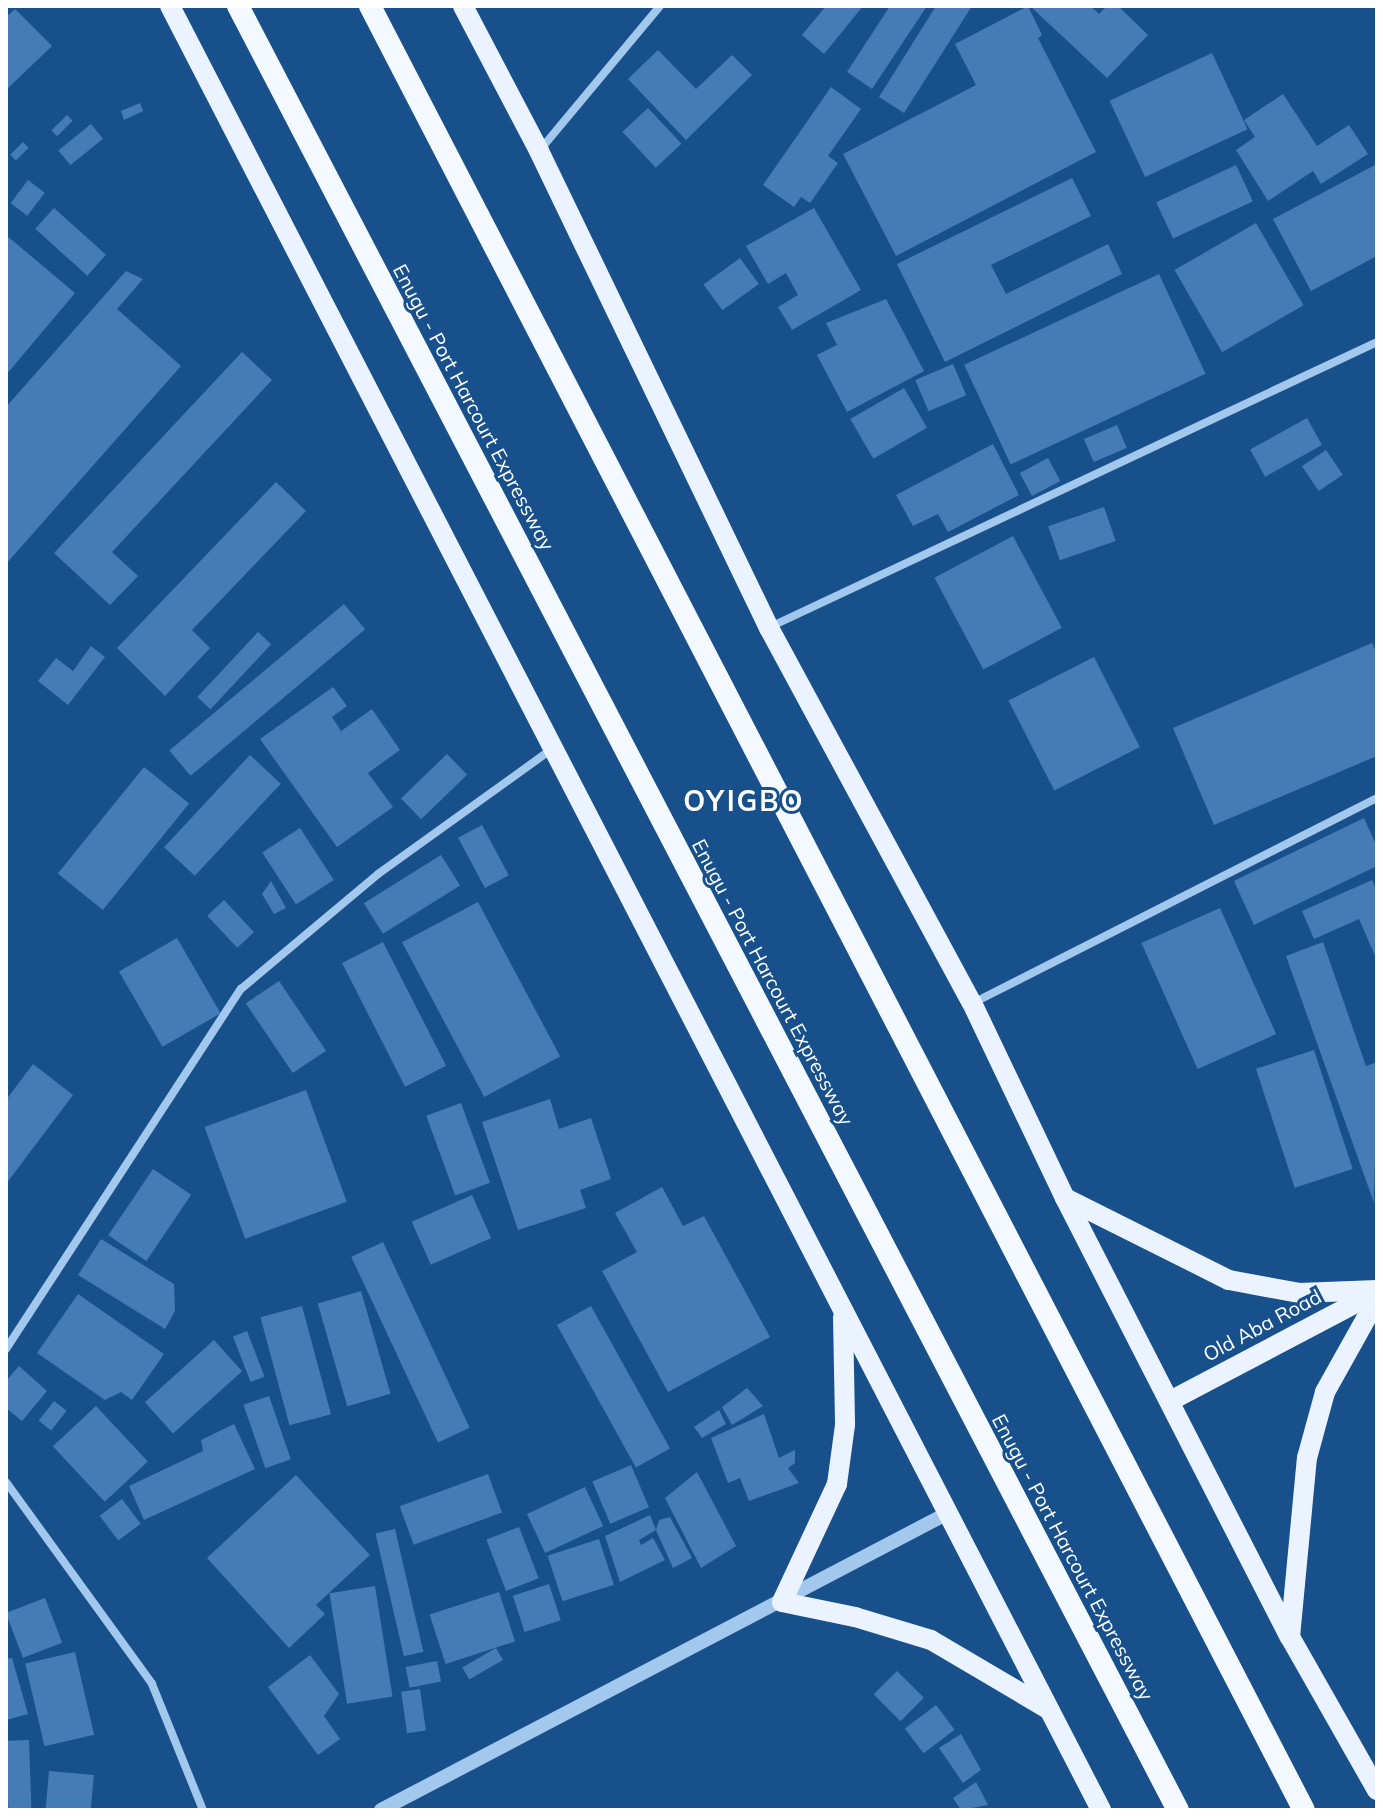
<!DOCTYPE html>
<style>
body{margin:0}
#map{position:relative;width:1383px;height:1816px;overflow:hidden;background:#18508c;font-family:Mulish,sans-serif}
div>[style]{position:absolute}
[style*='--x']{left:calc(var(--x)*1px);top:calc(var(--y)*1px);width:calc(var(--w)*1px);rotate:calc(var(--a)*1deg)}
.building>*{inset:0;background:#457cb6;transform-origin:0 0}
.minor>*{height:8px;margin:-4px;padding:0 4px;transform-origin:4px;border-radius:4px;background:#a3c8ee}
.tertiary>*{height:14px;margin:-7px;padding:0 7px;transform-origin:7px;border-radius:7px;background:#a3c8ee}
.primary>*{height:20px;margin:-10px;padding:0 10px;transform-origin:10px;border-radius:10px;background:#eaf3ff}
.trunk>*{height:22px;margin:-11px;padding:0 11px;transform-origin:11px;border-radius:11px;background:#f4f9ff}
span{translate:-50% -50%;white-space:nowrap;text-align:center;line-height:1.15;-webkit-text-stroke:6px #18508c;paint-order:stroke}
.street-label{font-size:20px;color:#fff}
.district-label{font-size:28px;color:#fff;font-weight:700;letter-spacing:2px}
.frame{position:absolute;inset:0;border:8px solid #fff;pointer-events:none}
</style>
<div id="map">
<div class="building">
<i style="clip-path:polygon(826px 6px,863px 6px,824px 54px,802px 35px)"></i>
<i style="clip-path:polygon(890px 6px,927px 6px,872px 89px,847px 72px)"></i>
<i style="clip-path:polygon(936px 6px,972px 6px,904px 113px,879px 97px)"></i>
<i style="clip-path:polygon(1028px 6px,1042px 35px,1038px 38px,1096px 152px,896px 256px,843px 154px,976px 85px,955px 44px)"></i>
<i style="clip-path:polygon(1030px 6px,1090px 6px,1099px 14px,1107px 6px,1118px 6px,1148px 35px,1107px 78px)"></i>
<i style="clip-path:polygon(15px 9px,52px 46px,6px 90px,6px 17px)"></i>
<i style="clip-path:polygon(658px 50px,696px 89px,732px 55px,752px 75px,686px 140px,628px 79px)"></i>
<i style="left:1212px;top:53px;width:84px;height:113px;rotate:65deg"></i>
<i style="clip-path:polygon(831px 87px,861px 109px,828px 156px,838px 163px,810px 203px,801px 197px,794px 207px,763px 185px)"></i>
<i style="clip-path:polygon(1283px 94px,1317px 146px,1349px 125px,1368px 154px,1321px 184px,1313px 171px,1268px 201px,1236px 150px,1255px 137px,1244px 120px)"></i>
<i style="clip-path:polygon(140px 103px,143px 111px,124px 120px,121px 111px)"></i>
<i style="left:648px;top:108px;width:49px;height:35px;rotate:47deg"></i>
<i style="left:67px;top:115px;width:8px;height:22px;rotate:45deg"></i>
<i style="left:91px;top:124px;width:19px;height:42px;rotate:51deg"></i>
<i style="left:23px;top:142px;width:8px;height:18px;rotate:45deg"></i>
<i style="clip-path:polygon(1377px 164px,1377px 256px,1311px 291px,1273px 219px)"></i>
<i style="left:1236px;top:165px;width:40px;height:88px;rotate:65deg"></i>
<i style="clip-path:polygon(1072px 178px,1091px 216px,991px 265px,1006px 294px,1108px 244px,1122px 274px,945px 362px,897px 264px)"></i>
<i style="left:28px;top:180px;width:21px;height:29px;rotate:37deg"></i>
<i style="left:54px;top:208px;width:70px;height:28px;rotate:42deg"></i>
<i style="clip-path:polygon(814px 208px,861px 290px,792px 330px,778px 307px,798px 295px,786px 273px,768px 284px,746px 246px)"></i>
<i style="left:1256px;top:223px;width:95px;height:94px;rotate:60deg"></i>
<i style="clip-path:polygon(6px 235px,75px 293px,6px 375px)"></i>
<i style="left:740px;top:258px;width:32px;height:45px;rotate:54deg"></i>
<i style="clip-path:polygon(126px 271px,143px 279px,117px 309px,181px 366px,6px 564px,6px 407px)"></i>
<i style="left:1159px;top:274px;width:110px;height:215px;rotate:65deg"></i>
<i style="clip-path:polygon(886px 299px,924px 371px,847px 412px,817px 355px,837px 345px,826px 323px)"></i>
<i style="clip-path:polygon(242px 352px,272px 380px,112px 552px,138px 576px,110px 605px,54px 553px)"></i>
<i style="left:953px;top:364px;width:34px;height:41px;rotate:67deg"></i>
<i style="left:904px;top:388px;width:46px;height:62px;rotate:60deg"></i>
<i style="left:1307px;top:418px;width:31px;height:65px;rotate:61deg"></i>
<i style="left:1117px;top:425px;width:25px;height:36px;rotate:67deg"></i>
<i style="clip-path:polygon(993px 444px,1019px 495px,948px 532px,938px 514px,913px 526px,896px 495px)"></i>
<i style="left:1326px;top:450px;width:30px;height:29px;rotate:56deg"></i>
<i style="left:1048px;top:458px;width:26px;height:32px;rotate:62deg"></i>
<i style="clip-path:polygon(276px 482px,306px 511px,192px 630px,210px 648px,165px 696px,117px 648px)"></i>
<i style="left:1104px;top:507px;width:36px;height:59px;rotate:71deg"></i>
<i style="left:1013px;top:536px;width:104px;height:89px;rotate:62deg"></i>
<i style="left:344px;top:604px;width:33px;height:228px;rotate:50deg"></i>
<i style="left:258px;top:632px;width:18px;height:89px;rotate:43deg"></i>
<i style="clip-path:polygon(1372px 643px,1377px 654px,1377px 756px,1214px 825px,1173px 728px)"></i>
<i style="clip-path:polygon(91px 646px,105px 657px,68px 705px,38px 681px,56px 658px,73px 671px)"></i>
<i style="left:1094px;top:657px;width:101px;height:96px;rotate:63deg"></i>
<i style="clip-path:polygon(333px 687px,347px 706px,332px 717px,341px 731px,372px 709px,400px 750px,368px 773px,393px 807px,337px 847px,260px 739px)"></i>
<i style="left:447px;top:754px;width:29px;height:64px;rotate:46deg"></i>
<i style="left:250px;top:755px;width:42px;height:126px;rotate:43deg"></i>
<i style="left:144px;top:767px;width:58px;height:137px;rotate:39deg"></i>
<i style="clip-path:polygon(1364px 818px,1377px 847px,1377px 866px,1254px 925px,1234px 881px)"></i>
<i style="left:482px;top:825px;width:57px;height:27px;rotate:62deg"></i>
<i style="left:300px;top:828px;width:62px;height:45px;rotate:57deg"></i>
<i style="left:441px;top:855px;width:36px;height:91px;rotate:58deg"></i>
<i style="clip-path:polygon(1372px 880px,1377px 892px,1377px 960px,1359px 919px,1314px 939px,1302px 911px)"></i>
<i style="clip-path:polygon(271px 881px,286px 908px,274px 914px,262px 894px)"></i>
<i style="left:224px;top:900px;width:44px;height:23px;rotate:47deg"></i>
<i style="left:478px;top:902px;width:175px;height:86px;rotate:62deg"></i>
<i style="left:1220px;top:908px;width:138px;height:86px;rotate:66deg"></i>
<i style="left:177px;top:938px;width:87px;height:67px;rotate:60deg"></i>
<i style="left:383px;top:942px;width:139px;height:46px;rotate:63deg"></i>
<i style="clip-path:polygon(1323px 942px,1366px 1066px,1377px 1062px,1374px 1203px,1286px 956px)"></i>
<i style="left:279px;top:981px;width:84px;height:40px;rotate:56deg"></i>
<i style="left:1314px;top:1050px;width:125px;height:61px;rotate:72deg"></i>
<i style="clip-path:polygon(33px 1064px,73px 1095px,6px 1184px,6px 1100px)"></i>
<i style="left:306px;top:1090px;width:119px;height:108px;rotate:70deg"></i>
<i style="clip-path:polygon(550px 1099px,559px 1129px,591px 1118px,611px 1179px,580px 1190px,586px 1208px,518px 1230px,482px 1122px)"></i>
<i style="left:461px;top:1103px;width:85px;height:37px;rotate:70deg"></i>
<i style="left:153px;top:1169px;width:46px;height:80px;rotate:34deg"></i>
<i style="clip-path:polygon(662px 1187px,683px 1226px,704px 1216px,770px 1337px,668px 1392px,602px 1271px,637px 1252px,615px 1213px)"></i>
<i style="left:472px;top:1195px;width:47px;height:66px;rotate:66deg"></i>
<i style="clip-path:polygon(101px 1239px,174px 1284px,175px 1311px,165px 1329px,78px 1275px)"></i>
<i style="left:383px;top:1242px;width:205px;height:35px;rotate:65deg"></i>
<i style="left:361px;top:1291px;width:107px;height:45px;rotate:74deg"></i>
<i style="clip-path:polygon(78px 1294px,164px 1354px,132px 1400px,121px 1392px,105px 1400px,37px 1353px)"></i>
<i style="left:302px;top:1306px;width:112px;height:43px;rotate:75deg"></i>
<i style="left:591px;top:1306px;width:163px;height:39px;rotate:61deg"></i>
<i style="left:247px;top:1331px;width:49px;height:15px;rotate:69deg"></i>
<i style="left:214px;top:1340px;width:42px;height:93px;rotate:48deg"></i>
<i style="clip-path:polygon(19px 1366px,47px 1391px,22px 1421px,6px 1408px,6px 1381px)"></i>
<i style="clip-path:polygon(747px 1388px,763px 1406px,732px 1425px,722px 1407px)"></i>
<i style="left:269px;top:1396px;width:67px;height:27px;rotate:71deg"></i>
<i style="left:54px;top:1401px;width:16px;height:25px;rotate:38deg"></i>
<i style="left:96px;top:1406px;width:76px;height:59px;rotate:47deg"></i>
<i style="clip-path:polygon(719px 1410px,726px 1424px,702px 1438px,694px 1427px)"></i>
<i style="clip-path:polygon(764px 1414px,779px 1458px,795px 1450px,795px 1463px,788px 1468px,799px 1483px,749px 1501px,740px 1478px,728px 1483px,711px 1438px)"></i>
<i style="clip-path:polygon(234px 1424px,255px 1469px,144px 1520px,129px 1486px,203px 1451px,201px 1440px)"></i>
<i style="left:631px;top:1465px;width:46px;height:42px;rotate:67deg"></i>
<i style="clip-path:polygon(697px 1472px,736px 1546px,701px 1568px,665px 1498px)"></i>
<i style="left:488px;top:1474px;width:41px;height:94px;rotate:70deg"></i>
<i style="clip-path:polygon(296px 1475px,370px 1555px,316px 1605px,325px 1614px,289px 1648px,207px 1558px)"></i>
<i style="left:585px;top:1487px;width:43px;height:64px;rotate:65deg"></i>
<i style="left:122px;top:1499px;width:31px;height:28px;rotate:53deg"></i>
<i style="clip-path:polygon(650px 1515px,656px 1530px,639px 1540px,641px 1545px,653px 1538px,665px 1560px,620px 1582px,605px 1536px)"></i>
<i style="clip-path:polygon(670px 1517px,692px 1558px,673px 1568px,656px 1530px,659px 1520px)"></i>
<i style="left:519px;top:1527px;width:55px;height:35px;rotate:69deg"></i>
<i style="left:395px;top:1529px;width:126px;height:20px;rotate:77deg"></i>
<i style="left:599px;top:1539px;width:48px;height:54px;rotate:72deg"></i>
<i style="left:549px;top:1584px;width:38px;height:38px;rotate:72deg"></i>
<i style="left:375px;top:1586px;width:112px;height:46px;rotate:81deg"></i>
<i style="left:499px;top:1592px;width:52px;height:73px;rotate:72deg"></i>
<i style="left:45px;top:1598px;width:48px;height:42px;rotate:69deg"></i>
<i style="left:496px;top:1648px;width:14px;height:39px;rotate:60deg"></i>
<i style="left:75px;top:1652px;width:85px;height:51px;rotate:77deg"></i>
<i style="clip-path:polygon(310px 1655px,339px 1694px,324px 1716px,340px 1739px,318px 1755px,268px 1687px)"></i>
<i style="clip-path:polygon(12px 1658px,28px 1714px,6px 1720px,6px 1659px)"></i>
<i style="left:437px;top:1661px;width:21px;height:32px;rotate:79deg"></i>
<i style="left:897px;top:1671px;width:38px;height:33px;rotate:45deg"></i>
<i style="left:420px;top:1689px;width:42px;height:19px;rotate:82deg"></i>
<i style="left:936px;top:1705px;width:31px;height:39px;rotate:53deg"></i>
<i style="clip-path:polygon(961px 1734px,981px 1770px,963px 1783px,939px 1748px)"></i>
<i style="left:29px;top:1740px;width:70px;height:23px;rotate:88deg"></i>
<i style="left:49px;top:1771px;width:45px;height:39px;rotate:5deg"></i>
<i style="clip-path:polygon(976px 1782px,988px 1805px,961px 1810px,953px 1798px)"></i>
</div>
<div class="minor">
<i style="--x:540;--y:150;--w:187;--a:-50.2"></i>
<i style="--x:770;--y:627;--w:671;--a:-25.15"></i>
<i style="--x:973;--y:1003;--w:453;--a:-26.9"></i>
<i style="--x:6;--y:1349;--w:430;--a:-56.9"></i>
<i style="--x:241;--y:989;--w:179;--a:-40"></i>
<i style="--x:378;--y:874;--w:214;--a:-35.7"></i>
<i style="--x:6;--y:1482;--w:249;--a:54.1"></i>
<i style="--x:152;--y:1684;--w:136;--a:68"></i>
</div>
<div class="tertiary">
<i style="--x:381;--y:1810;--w:638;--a:-27.65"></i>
</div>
<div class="primary">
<i style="--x:170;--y:6;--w:2030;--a:62.7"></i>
<i style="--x:463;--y:6;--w:164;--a:62.3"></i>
<i style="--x:539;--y:151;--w:530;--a:64.26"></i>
<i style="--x:769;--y:628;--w:426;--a:61.6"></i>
<i style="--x:972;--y:1003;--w:216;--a:64.5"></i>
<i style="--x:1065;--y:1198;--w:493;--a:62.9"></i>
<i style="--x:1290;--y:1637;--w:176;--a:60.4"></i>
<i style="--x:1065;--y:1198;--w:183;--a:26.6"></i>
<i style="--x:1229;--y:1280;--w:71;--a:10.5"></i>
<i style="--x:1299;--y:1293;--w:78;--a:-2.2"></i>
<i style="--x:843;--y:1317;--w:108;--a:88.9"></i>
<i style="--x:845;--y:1425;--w:60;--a:97.7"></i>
<i style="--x:837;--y:1484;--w:130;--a:115"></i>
<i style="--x:782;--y:1602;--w:75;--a:11.6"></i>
<i style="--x:855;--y:1617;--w:79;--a:16.8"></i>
<i style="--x:931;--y:1640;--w:136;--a:30.5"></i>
<i style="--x:1170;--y:1401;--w:234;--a:-27.8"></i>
<i style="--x:1290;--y:1637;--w:180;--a:-84.6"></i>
<i style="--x:1307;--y:1458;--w:68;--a:-74.7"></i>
<i style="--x:1325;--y:1392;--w:107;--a:-60.8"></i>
</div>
<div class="trunk">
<i style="--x:238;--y:6;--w:2034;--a:62.48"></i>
<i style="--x:370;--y:6;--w:2031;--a:62.63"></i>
</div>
<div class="street-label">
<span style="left:474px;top:407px;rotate:62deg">Enugu - Port Harcourt Expressway</span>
<span style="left:773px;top:982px;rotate:62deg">Enugu - Port Harcourt Expressway</span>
<span style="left:1262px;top:1325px;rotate:-28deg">Old Aba Road</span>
<span style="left:1073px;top:1557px;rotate:62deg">Enugu - Port Harcourt Expressway</span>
</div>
<div class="district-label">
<span style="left:744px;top:801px">OYIGBO</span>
</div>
<div class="frame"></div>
</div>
